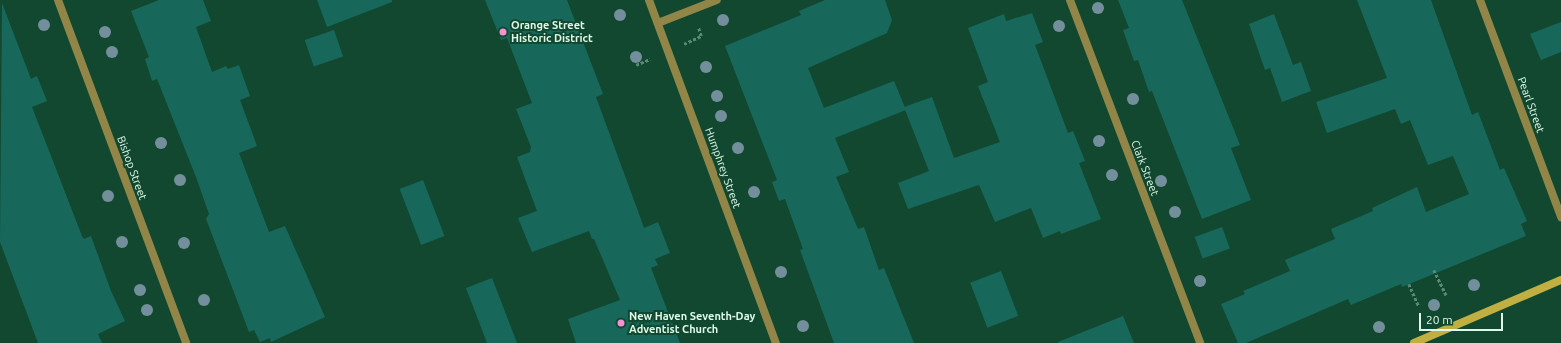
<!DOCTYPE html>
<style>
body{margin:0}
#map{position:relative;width:1561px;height:343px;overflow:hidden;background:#11482f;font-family:Ubuntu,sans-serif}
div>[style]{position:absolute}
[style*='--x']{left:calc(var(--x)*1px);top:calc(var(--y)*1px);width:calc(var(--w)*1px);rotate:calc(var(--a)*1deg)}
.building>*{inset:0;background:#17685b;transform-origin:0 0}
.path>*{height:2.5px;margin-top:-1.25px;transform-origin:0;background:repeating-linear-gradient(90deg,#5d8a74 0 3px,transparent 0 5px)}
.minor>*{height:8px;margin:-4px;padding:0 4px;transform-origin:4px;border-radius:4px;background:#918647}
.tertiary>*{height:8px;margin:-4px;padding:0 4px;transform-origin:4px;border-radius:4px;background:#918647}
.secondary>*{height:8px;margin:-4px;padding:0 4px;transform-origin:4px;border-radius:4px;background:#c1af42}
.trees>*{width:12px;height:12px;margin:-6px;border-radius:50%;background:#738f9c}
.dots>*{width:11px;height:11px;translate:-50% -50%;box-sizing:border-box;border:2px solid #11482f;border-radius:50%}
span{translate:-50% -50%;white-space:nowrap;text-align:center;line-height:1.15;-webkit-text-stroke:4px #11482f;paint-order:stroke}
.poi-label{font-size:11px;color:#def9e9;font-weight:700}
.left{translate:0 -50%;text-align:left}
.street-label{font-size:11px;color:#def9e9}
.scale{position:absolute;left:1419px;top:313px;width:84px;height:18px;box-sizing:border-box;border:2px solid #def9e9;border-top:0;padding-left:5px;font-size:12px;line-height:14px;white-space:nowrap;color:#def9e9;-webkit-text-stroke:3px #11482f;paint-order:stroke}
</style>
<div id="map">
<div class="building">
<i style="clip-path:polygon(159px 0,203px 0,211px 21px,196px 27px,212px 72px,226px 66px,228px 69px,239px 65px,250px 96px,240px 100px,257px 146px,239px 153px,269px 232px,285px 226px,325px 317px,271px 342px,270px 338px,260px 342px,254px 330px,249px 332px,206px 219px,209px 214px,196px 177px,157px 79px,152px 81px,145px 59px,149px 57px,131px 11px)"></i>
<i style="clip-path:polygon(317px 0,392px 0,392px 2px,327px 27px)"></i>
<i style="clip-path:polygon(485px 0,567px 0,603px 94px,596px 97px,642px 222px,644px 228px,658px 222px,670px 253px,655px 259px,658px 265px,651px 268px,680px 343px,576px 343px,568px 319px,620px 300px,594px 239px,592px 239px,589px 231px,532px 252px,518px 218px,537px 211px,517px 157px,530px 152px,531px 147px,516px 109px,532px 103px,507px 38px,501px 40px)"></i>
<i style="clip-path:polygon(825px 0,885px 0,892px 20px,887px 33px,808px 68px,824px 108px,894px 81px,906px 110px,835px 138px,849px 172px,836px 177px,858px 229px,864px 227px,879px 270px,884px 268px,914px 343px,834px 343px,800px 250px,803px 249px,785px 199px,779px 201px,772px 182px,777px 180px,725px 46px,801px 15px,799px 11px)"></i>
<i style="clip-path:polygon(1118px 0,1182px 0,1240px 145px,1231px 148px,1251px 200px,1202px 219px,1152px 91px,1149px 92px,1138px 60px,1134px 61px,1123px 30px,1129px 28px)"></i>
<i style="clip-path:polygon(1357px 0,1431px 0,1472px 115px,1478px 112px,1500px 170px,1504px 168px,1527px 221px,1521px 224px,1526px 236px,1402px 287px,1401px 284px,1351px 305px,1348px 299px,1246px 343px,1238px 343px,1221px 304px,1245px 294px,1243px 291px,1290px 271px,1285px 260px,1335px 239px,1331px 229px,1373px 211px,1372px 208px,1417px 187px,1426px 212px,1469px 194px,1453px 156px,1428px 165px,1410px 120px,1401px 124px,1395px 109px,1327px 133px,1316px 102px,1387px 78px)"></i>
<i style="clip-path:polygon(2px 3px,31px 79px,37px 76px,47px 101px,32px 107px,82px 236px,84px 239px,91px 236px,111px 291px,125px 321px,98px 334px,102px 343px,38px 343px,0 242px)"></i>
<i style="clip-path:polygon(1032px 13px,1043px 42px,1035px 45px,1068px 133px,1073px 131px,1085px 161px,1079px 163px,1101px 219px,1061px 234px,1060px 231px,1043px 238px,1031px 208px,995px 222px,979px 185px,908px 209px,898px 183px,929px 171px,904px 107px,932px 97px,954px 158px,1000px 142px,978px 86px,988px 82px,968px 28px,1004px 14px,1006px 21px)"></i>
<i style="clip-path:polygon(1274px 14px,1293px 65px,1301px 62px,1311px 91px,1282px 102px,1270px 68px,1265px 70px,1249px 24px)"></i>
<i style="clip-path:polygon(1561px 22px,1561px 52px,1541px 60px,1530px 34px)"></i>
<i style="left:334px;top:30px;width:28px;height:31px;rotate:71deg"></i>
<i style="left:423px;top:180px;width:60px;height:25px;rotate:69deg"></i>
<i style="left:1222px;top:227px;width:23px;height:29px;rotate:70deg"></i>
<i style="left:1001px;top:271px;width:48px;height:33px;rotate:69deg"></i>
<i style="clip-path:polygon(492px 278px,517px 343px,487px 343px,466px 288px)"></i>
<i style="clip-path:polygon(1123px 316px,1134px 343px,1058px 343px,1058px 342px)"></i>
</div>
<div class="path">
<i style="--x:684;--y:44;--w:19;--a:-25"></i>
<i style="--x:701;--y:36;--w:9;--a:-108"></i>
<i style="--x:636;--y:65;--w:15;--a:-23"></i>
<i style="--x:1434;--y:270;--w:28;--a:64"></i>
<i style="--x:1409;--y:284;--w:24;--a:66"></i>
</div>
<div class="minor">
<i style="--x:58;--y:0;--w:366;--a:69.5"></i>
<i style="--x:1070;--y:0;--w:367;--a:69.2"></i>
<i style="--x:1480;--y:0;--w:232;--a:69.5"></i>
<i style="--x:658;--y:23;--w:63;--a:-21.3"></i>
</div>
<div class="tertiary">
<i style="--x:649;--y:0;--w:366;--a:69.7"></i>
</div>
<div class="secondary">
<i style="--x:1414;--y:343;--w:160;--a:-23.2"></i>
</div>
<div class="trees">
<i style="left:1098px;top:8px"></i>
<i style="left:620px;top:15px"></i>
<i style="left:723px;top:20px"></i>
<i style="left:44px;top:25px"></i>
<i style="left:1059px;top:26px"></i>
<i style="left:105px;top:32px"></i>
<i style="left:112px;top:52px"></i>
<i style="left:636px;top:57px"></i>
<i style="left:706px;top:67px"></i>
<i style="left:717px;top:96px"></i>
<i style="left:1133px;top:99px"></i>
<i style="left:721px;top:116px"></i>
<i style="left:1099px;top:141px"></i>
<i style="left:161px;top:143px"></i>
<i style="left:738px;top:148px"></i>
<i style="left:1112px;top:175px"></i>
<i style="left:180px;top:180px"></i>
<i style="left:1161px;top:181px"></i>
<i style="left:754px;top:192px"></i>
<i style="left:108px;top:196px"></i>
<i style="left:1175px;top:212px"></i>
<i style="left:122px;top:242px"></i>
<i style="left:184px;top:243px"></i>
<i style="left:781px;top:272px"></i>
<i style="left:1200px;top:281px"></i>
<i style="left:1474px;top:285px"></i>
<i style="left:140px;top:290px"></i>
<i style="left:204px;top:300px"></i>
<i style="left:1434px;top:305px"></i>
<i style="left:147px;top:310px"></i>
<i style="left:803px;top:326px"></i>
<i style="left:1379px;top:327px"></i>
</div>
<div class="dots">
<i style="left:503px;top:32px;background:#f391d5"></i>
<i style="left:621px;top:323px;background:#f391d5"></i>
</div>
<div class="poi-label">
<span class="left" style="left:511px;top:32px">Orange Street<br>Historic District</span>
<span class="left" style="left:629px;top:323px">New Haven Seventh-Day<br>Adventist Church</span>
</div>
<div class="street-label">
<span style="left:1531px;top:105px;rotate:70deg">Pearl Street</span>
<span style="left:132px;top:168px;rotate:70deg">Bishop Street</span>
<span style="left:723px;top:168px;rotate:70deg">Humphrey Street</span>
<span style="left:1145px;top:168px;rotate:69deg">Clark Street</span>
</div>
<div class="scale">20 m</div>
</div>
